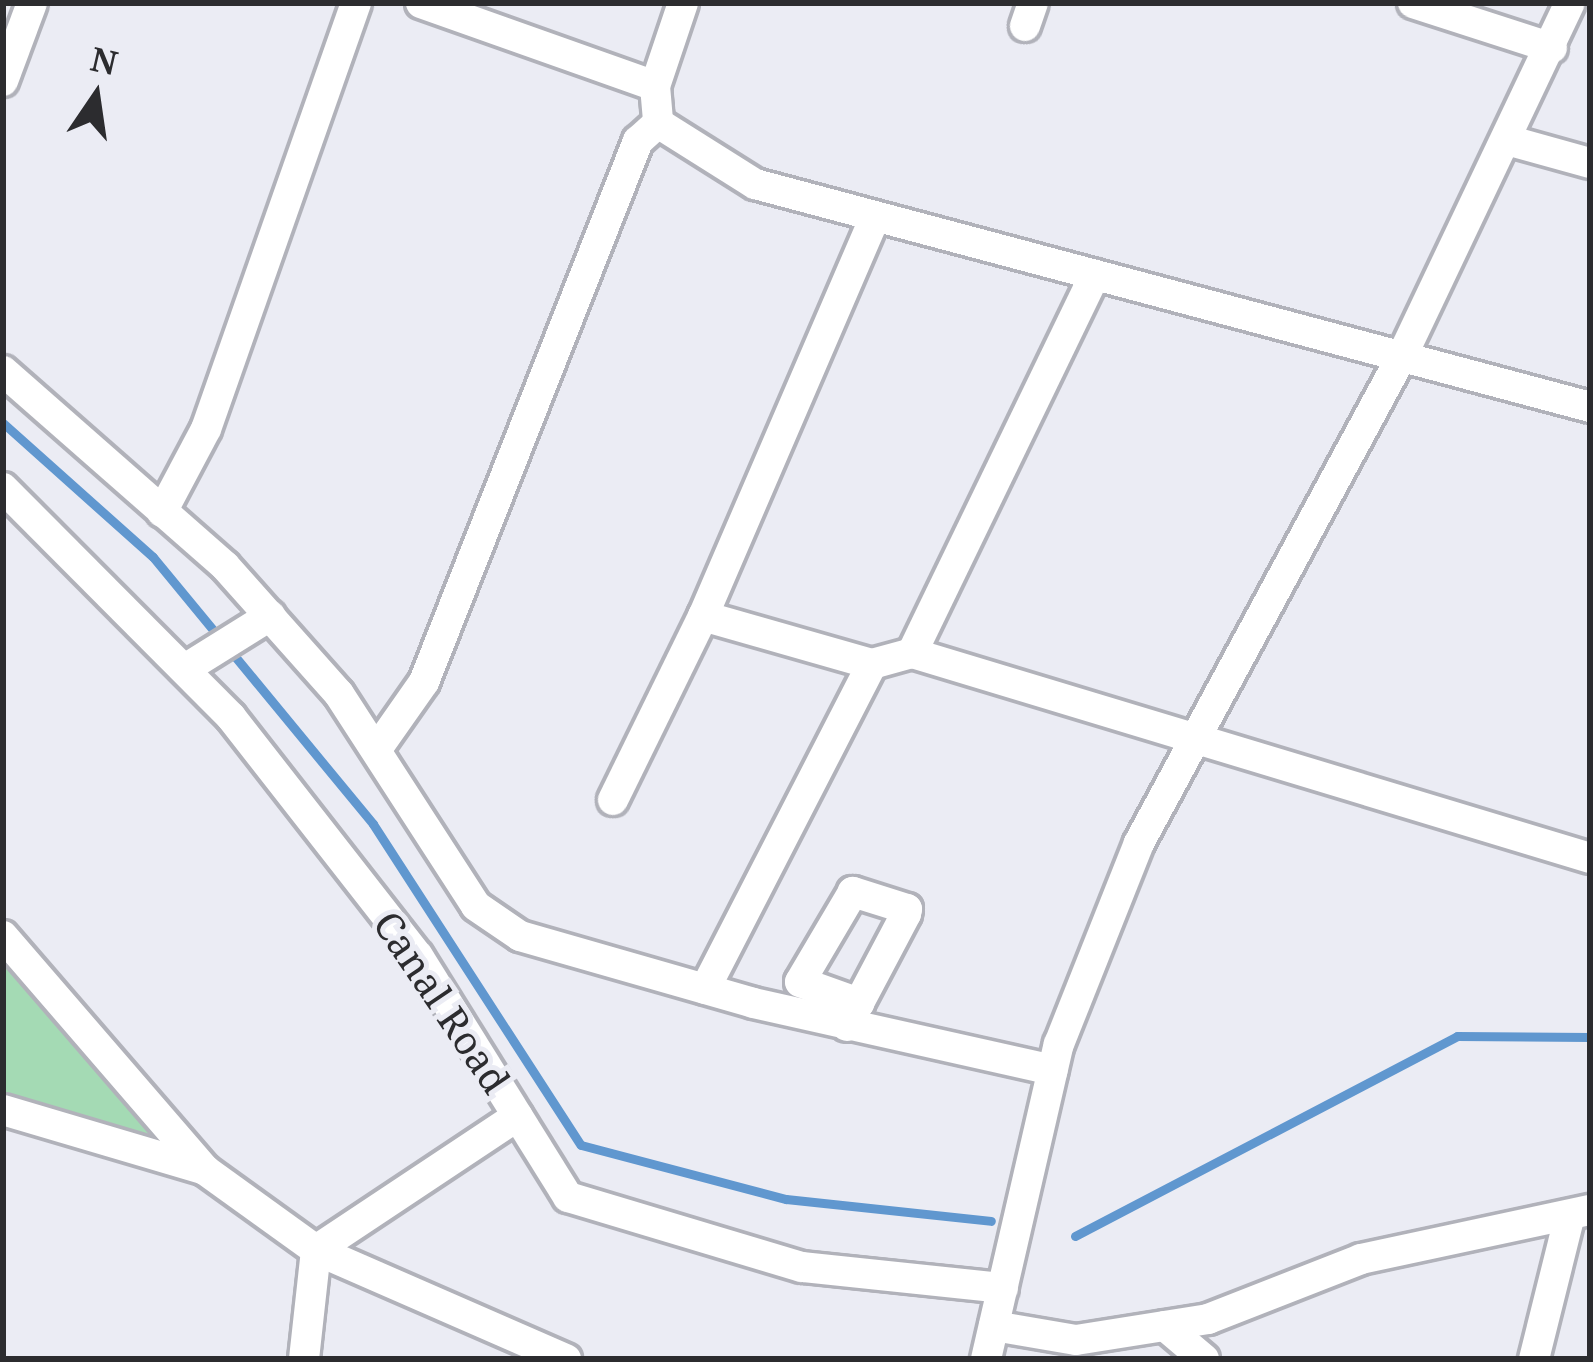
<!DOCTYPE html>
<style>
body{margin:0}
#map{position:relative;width:1593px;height:1362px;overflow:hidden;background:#ebecf4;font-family:"Noto Serif",serif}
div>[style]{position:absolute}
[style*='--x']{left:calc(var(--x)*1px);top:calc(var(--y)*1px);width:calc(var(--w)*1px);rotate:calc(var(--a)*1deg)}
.green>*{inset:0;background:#a4dab4}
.stream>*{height:9px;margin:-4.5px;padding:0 4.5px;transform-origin:4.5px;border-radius:4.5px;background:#6097cf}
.roads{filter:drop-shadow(3px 0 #b1b2ba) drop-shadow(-3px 0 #b1b2ba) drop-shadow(0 3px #b1b2ba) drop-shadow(0 -3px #b1b2ba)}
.minor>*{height:30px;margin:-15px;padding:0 15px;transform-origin:15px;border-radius:15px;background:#fff}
span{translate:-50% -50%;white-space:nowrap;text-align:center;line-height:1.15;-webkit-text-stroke:10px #ebecf4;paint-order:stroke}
.street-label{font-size:39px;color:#2c2c2f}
.frame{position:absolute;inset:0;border:6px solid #2c2c2f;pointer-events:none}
.north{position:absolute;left:36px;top:36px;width:120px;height:120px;-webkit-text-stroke:9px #ebecf4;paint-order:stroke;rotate:13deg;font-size:33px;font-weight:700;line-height:48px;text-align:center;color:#2c2c2f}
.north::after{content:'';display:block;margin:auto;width:42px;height:54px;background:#2c2c2f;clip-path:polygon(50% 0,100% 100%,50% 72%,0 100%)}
</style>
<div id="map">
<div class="green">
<i style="clip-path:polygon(3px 956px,165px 1150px,3px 1104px)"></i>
</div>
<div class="stream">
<i style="--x:3;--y:423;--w:201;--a:41.8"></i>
<i style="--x:153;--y:557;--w:346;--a:50.5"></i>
<i style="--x:373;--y:824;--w:382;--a:57.1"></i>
<i style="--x:581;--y:1145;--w:212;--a:14.8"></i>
<i style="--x:786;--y:1199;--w:206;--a:6.1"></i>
<i style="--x:1075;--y:1236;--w:431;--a:-27.6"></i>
<i style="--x:1457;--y:1036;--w:133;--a:0.4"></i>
</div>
<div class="roads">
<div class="minor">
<i style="--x:421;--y:3;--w:248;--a:19.5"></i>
<i style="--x:683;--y:3;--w:88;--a:108.6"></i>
<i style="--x:655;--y:86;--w:37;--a:85"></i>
<i style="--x:658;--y:123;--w:115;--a:32.2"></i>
<i style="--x:755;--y:184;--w:864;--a:14.95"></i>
<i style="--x:1413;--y:3;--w:146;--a:17.9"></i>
<i style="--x:1025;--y:26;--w:24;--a:-71"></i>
<i style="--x:3;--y:81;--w:83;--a:-69.6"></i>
<i style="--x:1507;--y:140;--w:86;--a:15.5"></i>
<i style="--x:875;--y:217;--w:434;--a:113.3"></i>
<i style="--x:703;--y:616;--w:176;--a:15.9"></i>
<i style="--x:872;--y:664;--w:41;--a:-15.4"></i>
<i style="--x:912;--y:653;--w:708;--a:16.82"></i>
<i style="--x:3;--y:371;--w:295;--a:41.3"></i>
<i style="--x:225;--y:566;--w:171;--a:48.3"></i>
<i style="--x:339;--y:694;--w:252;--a:57.1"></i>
<i style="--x:476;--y:906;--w:53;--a:34.3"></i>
<i style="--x:520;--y:936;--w:242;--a:16"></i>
<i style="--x:753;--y:1003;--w:307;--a:12.6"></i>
<i style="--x:3;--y:488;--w:323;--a:45.1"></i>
<i style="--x:231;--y:717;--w:303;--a:52"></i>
<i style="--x:418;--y:956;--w:284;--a:58.1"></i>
<i style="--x:568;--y:1197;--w:244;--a:16.7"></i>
<i style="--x:802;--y:1267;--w:202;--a:6"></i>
<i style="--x:162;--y:512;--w:94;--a:-62.1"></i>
<i style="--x:206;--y:429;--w:452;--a:-70.6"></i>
<i style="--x:912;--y:653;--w:420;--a:-64.2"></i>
<i style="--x:188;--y:667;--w:97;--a:-31.9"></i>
<i style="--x:377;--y:749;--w:82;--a:-55"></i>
<i style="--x:424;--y:682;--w:582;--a:-68.42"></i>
<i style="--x:638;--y:141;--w:27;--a:-42"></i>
<i style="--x:613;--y:800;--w:205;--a:-63.9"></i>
<i style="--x:3;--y:936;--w:309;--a:49.2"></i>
<i style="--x:705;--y:989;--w:365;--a:-62.8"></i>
<i style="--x:847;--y:1026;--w:19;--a:-65"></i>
<i style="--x:855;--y:1009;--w:7;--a:-56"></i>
<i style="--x:859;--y:1003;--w:101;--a:-62.2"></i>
<i style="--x:906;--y:914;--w:5;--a:-79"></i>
<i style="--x:907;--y:909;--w:57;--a:-162.5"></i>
<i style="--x:853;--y:892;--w:104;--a:120.5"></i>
<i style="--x:800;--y:982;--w:63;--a:19.6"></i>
<i style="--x:3;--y:1110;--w:211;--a:16.5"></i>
<i style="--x:205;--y:1170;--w:137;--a:35.8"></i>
<i style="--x:316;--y:1250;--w:273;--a:23.6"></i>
<i style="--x:994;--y:1326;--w:83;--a:9.7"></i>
<i style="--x:1076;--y:1340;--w:134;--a:-9"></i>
<i style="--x:1208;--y:1319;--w:164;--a:-21.4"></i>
<i style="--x:1361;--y:1259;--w:234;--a:-12.1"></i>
<i style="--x:1165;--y:1326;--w:51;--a:40.2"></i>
<i style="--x:304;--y:1359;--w:110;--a:-83.7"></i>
<i style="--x:316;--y:1250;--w:242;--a:-33.6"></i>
<i style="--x:986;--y:1359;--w:323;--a:-77"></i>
<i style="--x:1059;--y:1044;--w:216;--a:-68.3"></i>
<i style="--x:1139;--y:843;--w:558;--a:-61.64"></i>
<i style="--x:1404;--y:352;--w:386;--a:-64.6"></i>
<i style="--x:1534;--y:1359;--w:148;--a:-76"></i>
</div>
</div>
<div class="street-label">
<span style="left:442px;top:1002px;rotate:56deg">Canal Road</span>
</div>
<div class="frame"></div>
<div class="north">N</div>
</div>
